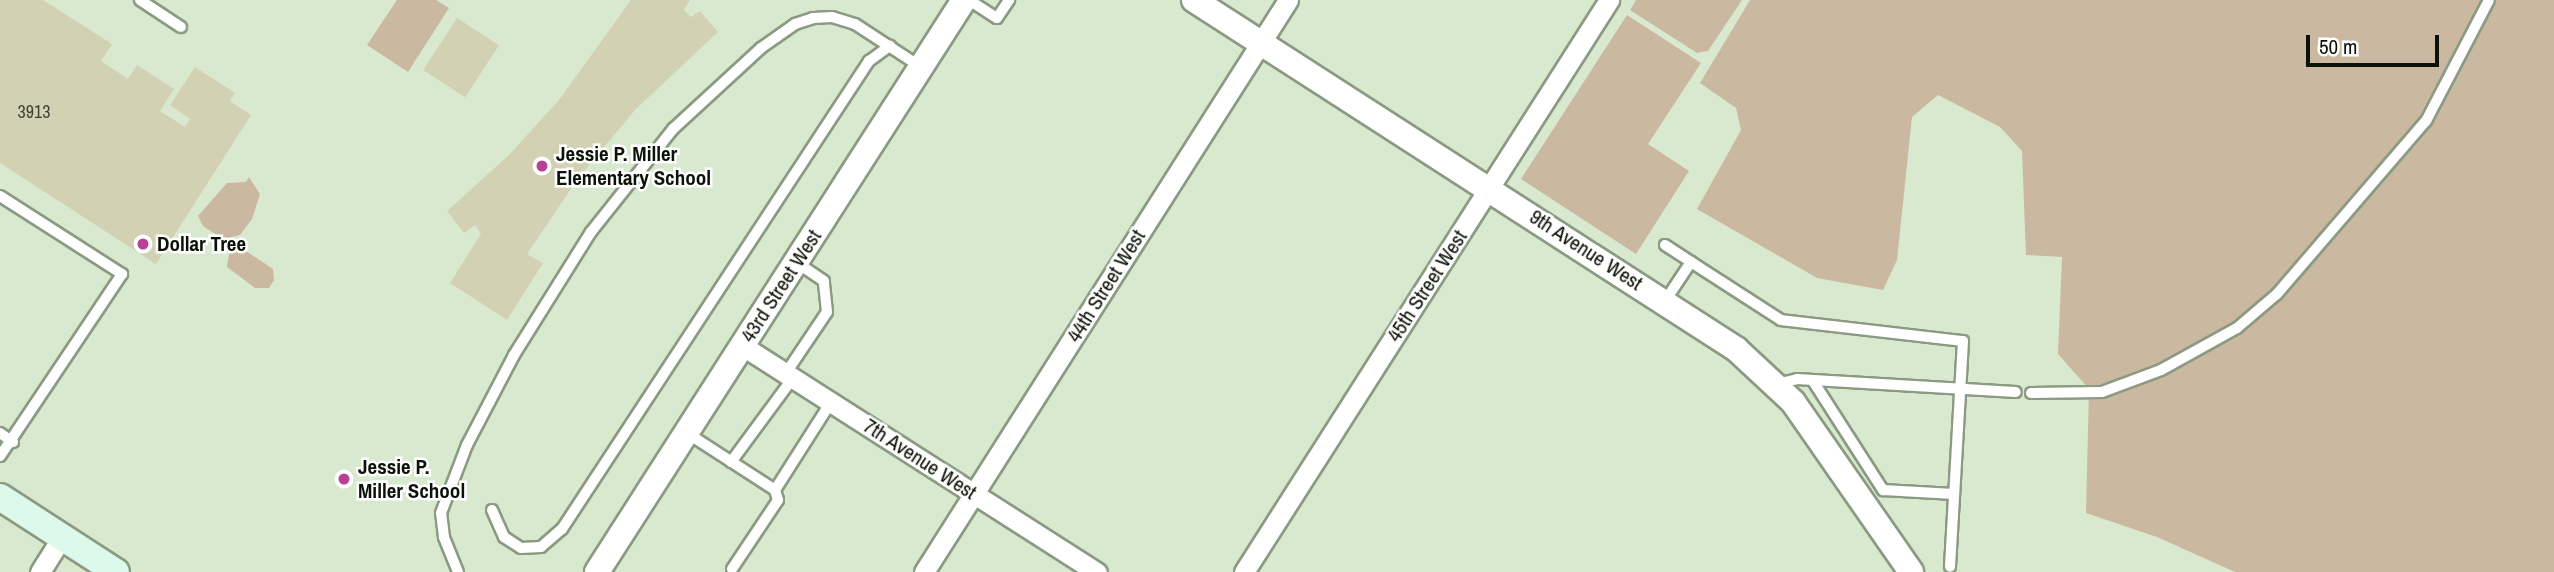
<!DOCTYPE html>
<style>
body{margin:0}
#map{position:relative;width:2554px;height:572px;overflow:hidden;background:#d9e9cf;font-family:"Archivo Narrow",sans-serif}
div>[style]{position:absolute}
[style*='--x']{left:calc(var(--x)*1px);top:calc(var(--y)*1px);width:calc(var(--w)*1px);rotate:calc(var(--a)*1deg)}
.green>*{inset:0;background:#cbb8a0}
.building>*{inset:0;background:#d3d1b4;transform-origin:0 0}
.roads{filter:drop-shadow(2px 0 #8b9a82) drop-shadow(-2px 0 #8b9a82) drop-shadow(0 2px #8b9a82) drop-shadow(0 -2px #8b9a82)}
.service>*{height:10px;margin:-5px;padding:0 5px;transform-origin:5px;border-radius:5px;background:#fff}
.minor>*{height:19px;margin:-9.5px;padding:0 9.5px;transform-origin:9.5px;border-radius:9.5px;background:#fff}
.tertiary>*{height:24px;margin:-12px;padding:0 12px;transform-origin:12px;border-radius:12px;background:#fff}
.secondary>*{height:26px;margin:-13px;padding:0 13px;transform-origin:13px;border-radius:13px;background:#dcf9ec}
.dots>*{width:19px;height:19px;translate:-50% -50%;box-sizing:border-box;border:4px solid #fff;border-radius:50%}
span{translate:-50% -50%;white-space:nowrap;text-align:center;line-height:1.15;-webkit-text-stroke:5px #fff;paint-order:stroke}
.number-label{font-size:18px;color:#3e4234}
.number-label span{-webkit-text-stroke-width:0}
.poi-label{font-size:21px;color:#0d1209;font-weight:700}
.left{translate:0 -50%;text-align:left}
.street-label{font-size:21px;color:#0d1209}
.scale{position:absolute;left:2306px;top:35px;width:133px;height:32px;box-sizing:border-box;border:4px solid #0d1209;border-top:0;padding-left:9px;font-size:21px;line-height:24px;white-space:nowrap;color:#0d1209;-webkit-text-stroke:5px #fff;paint-order:stroke}
</style>
<div id="map">
<div class="green">
<i style="clip-path:polygon(397px 0,436px 0,449px 8px,408px 72px,367px 45px)"></i>
<i style="clip-path:polygon(1636px 0,1742px 0,1708px 51px,1697px 53px,1630px 10px)"></i>
<i style="clip-path:polygon(1750px 0,2554px 0,2554px 572px,2235px 572px,2157px 537px,2086px 513px,2089px 389px,2058px 354px,2062px 257px,2026px 255px,2022px 151px,2000px 127px,1938px 95px,1912px 117px,1897px 260px,1883px 290px,1817px 278px,1697px 209px,1741px 130px,1736px 108px,1700px 83px)"></i>
<i style="clip-path:polygon(1627px 15px,1701px 63px,1648px 144px,1689px 171px,1636px 254px,1521px 179px)"></i>
<i style="clip-path:polygon(249px 177px,260px 194px,252px 219px,240px 235px,223px 239px,203px 226px,198px 216px,227px 183px,246px 182px)"></i>
<i style="clip-path:polygon(240px 247px,273px 269px,274px 280px,269px 288px,255px 288px,227px 267px,229px 254px)"></i>
</div>
<div class="building">
<i style="clip-path:polygon(0 0,43px 0,112px 44px,101px 61px,128px 79px,137px 65px,174px 89px,160px 111px,185px 127px,190px 119px,170px 105px,195px 67px,235px 93px,230px 101px,251px 115px,156px 264px,0 163px)"></i>
<i style="clip-path:polygon(631px 0,690px 0,684px 10px,691px 17px,700px 11px,718px 32px,635px 110px,579px 177px,527px 254px,543px 263px,507px 320px,450px 283px,481px 234px,475px 225px,464px 233px,447px 211px,509px 155px,559px 100px)"></i>
<i style="left:457px;top:18px;width:50px;height:62px;rotate:33deg"></i>
</div>
<div class="roads">
<div class="service">
<i style="--x:140;--y:0;--w:49;--a:33.4"></i>
<i style="--x:969;--y:0;--w:33;--a:33"></i>
<i style="--x:997;--y:18;--w:22;--a:-56"></i>
<i style="--x:0;--y:196;--w:145;--a:32.6"></i>
<i style="--x:122;--y:274;--w:219;--a:123.8"></i>
<i style="--x:1665;--y:245;--w:31;--a:33"></i>
<i style="--x:1665;--y:301;--w:47;--a:-56.3"></i>
<i style="--x:1691;--y:262;--w:107;--a:32.8"></i>
<i style="--x:1781;--y:320;--w:183;--a:6.6"></i>
<i style="--x:1963;--y:341;--w:226;--a:93.3"></i>
<i style="--x:786;--y:373;--w:73;--a:-56.1"></i>
<i style="--x:827;--y:312;--w:31;--a:-96"></i>
<i style="--x:824;--y:281;--w:34;--a:-146"></i>
<i style="--x:1813;--y:381;--w:130;--a:57.3"></i>
<i style="--x:1883;--y:490;--w:71;--a:3.2"></i>
<i style="--x:1776;--y:384;--w:22;--a:-13"></i>
<i style="--x:1797;--y:379;--w:219;--a:3.4"></i>
<i style="--x:2031;--y:393;--w:71;--a:-0.8"></i>
<i style="--x:2102;--y:392;--w:63;--a:-20.4"></i>
<i style="--x:2161;--y:370;--w:87;--a:-28.9"></i>
<i style="--x:2237;--y:328;--w:52;--a:-40.4"></i>
<i style="--x:2277;--y:294;--w:228;--a:-49.3"></i>
<i style="--x:2426;--y:121;--w:136;--a:-62.5"></i>
<i style="--x:0;--y:433;--w:16;--a:35"></i>
<i style="--x:687;--y:433;--w:105;--a:32.9"></i>
<i style="--x:775;--y:490;--w:104;--a:-57.5"></i>
<i style="--x:731;--y:462;--w:104;--a:-53.6"></i>
<i style="--x:492;--y:510;--w:30;--a:66"></i>
<i style="--x:504;--y:537;--w:20;--a:33"></i>
<i style="--x:521;--y:548;--w:20;--a:-3"></i>
<i style="--x:541;--y:547;--w:28;--a:-41"></i>
<i style="--x:562;--y:529;--w:560;--a:-56.74"></i>
<i style="--x:869;--y:61;--w:26;--a:-36"></i>
<i style="--x:732;--y:569;--w:83;--a:-56.3"></i>
<i style="--x:778;--y:500;--w:10;--a:-107"></i>
<i style="--x:458;--y:572;--w:38;--a:-112"></i>
<i style="--x:444;--y:537;--w:24;--a:-97"></i>
<i style="--x:441;--y:513;--w:73;--a:-69.1"></i>
<i style="--x:467;--y:445;--w:102;--a:-62.4"></i>
<i style="--x:514;--y:355;--w:145;--a:-58"></i>
<i style="--x:591;--y:232;--w:132;--a:-51.5"></i>
<i style="--x:673;--y:129;--w:120;--a:-42.6"></i>
<i style="--x:761;--y:48;--w:42;--a:-35.2"></i>
<i style="--x:795;--y:24;--w:19;--a:-18"></i>
<i style="--x:813;--y:18;--w:19;--a:-3"></i>
<i style="--x:832;--y:17;--w:24;--a:17"></i>
<i style="--x:855;--y:24;--w:79;--a:33.1"></i>
</div>
<div class="minor">
<i style="--x:743;--y:346;--w:420;--a:32.6"></i>
<i style="--x:40;--y:572;--w:41;--a:-57.8"></i>
<i style="--x:924;--y:572;--w:678;--a:-57.53"></i>
<i style="--x:1244;--y:572;--w:679;--a:-57.46"></i>
</div>
<div class="tertiary">
<i style="--x:1194;--y:0;--w:645;--a:32.78"></i>
<i style="--x:1736;--y:349;--w:78;--a:42.9"></i>
<i style="--x:1793;--y:402;--w:207;--a:55.2"></i>
<i style="--x:597;--y:572;--w:680;--a:-57.32"></i>
</div>
<div class="secondary">
<i style="--x:0;--y:497;--w:138;--a:32.9"></i>
</div>
</div>
<div class="dots">
<i style="left:542px;top:166px;background:#b84095"></i>
<i style="left:143px;top:244px;background:#b84095"></i>
<i style="left:344px;top:479px;background:#b84095"></i>
</div>
<div class="number-label">
<span style="left:34px;top:112px">3913</span>
</div>
<div class="poi-label">
<span class="left" style="left:556px;top:166px">Jessie P. Miller<br>Elementary School</span>
<span class="left" style="left:157px;top:244px">Dollar Tree</span>
<span class="left" style="left:358px;top:479px">Jessie P.<br>Miller School</span>
</div>
<div class="street-label">
<span style="left:1586px;top:250px;rotate:33deg">9th Avenue West</span>
<span style="left:781px;top:286px;rotate:-57deg">43rd Street West</span>
<span style="left:1106px;top:286px;rotate:-58deg">44th Street West</span>
<span style="left:1427px;top:286px;rotate:-57deg">45th Street West</span>
<span style="left:920px;top:459px;rotate:33deg">7th Avenue West</span>
</div>
<div class="scale">50 m</div>
</div>
